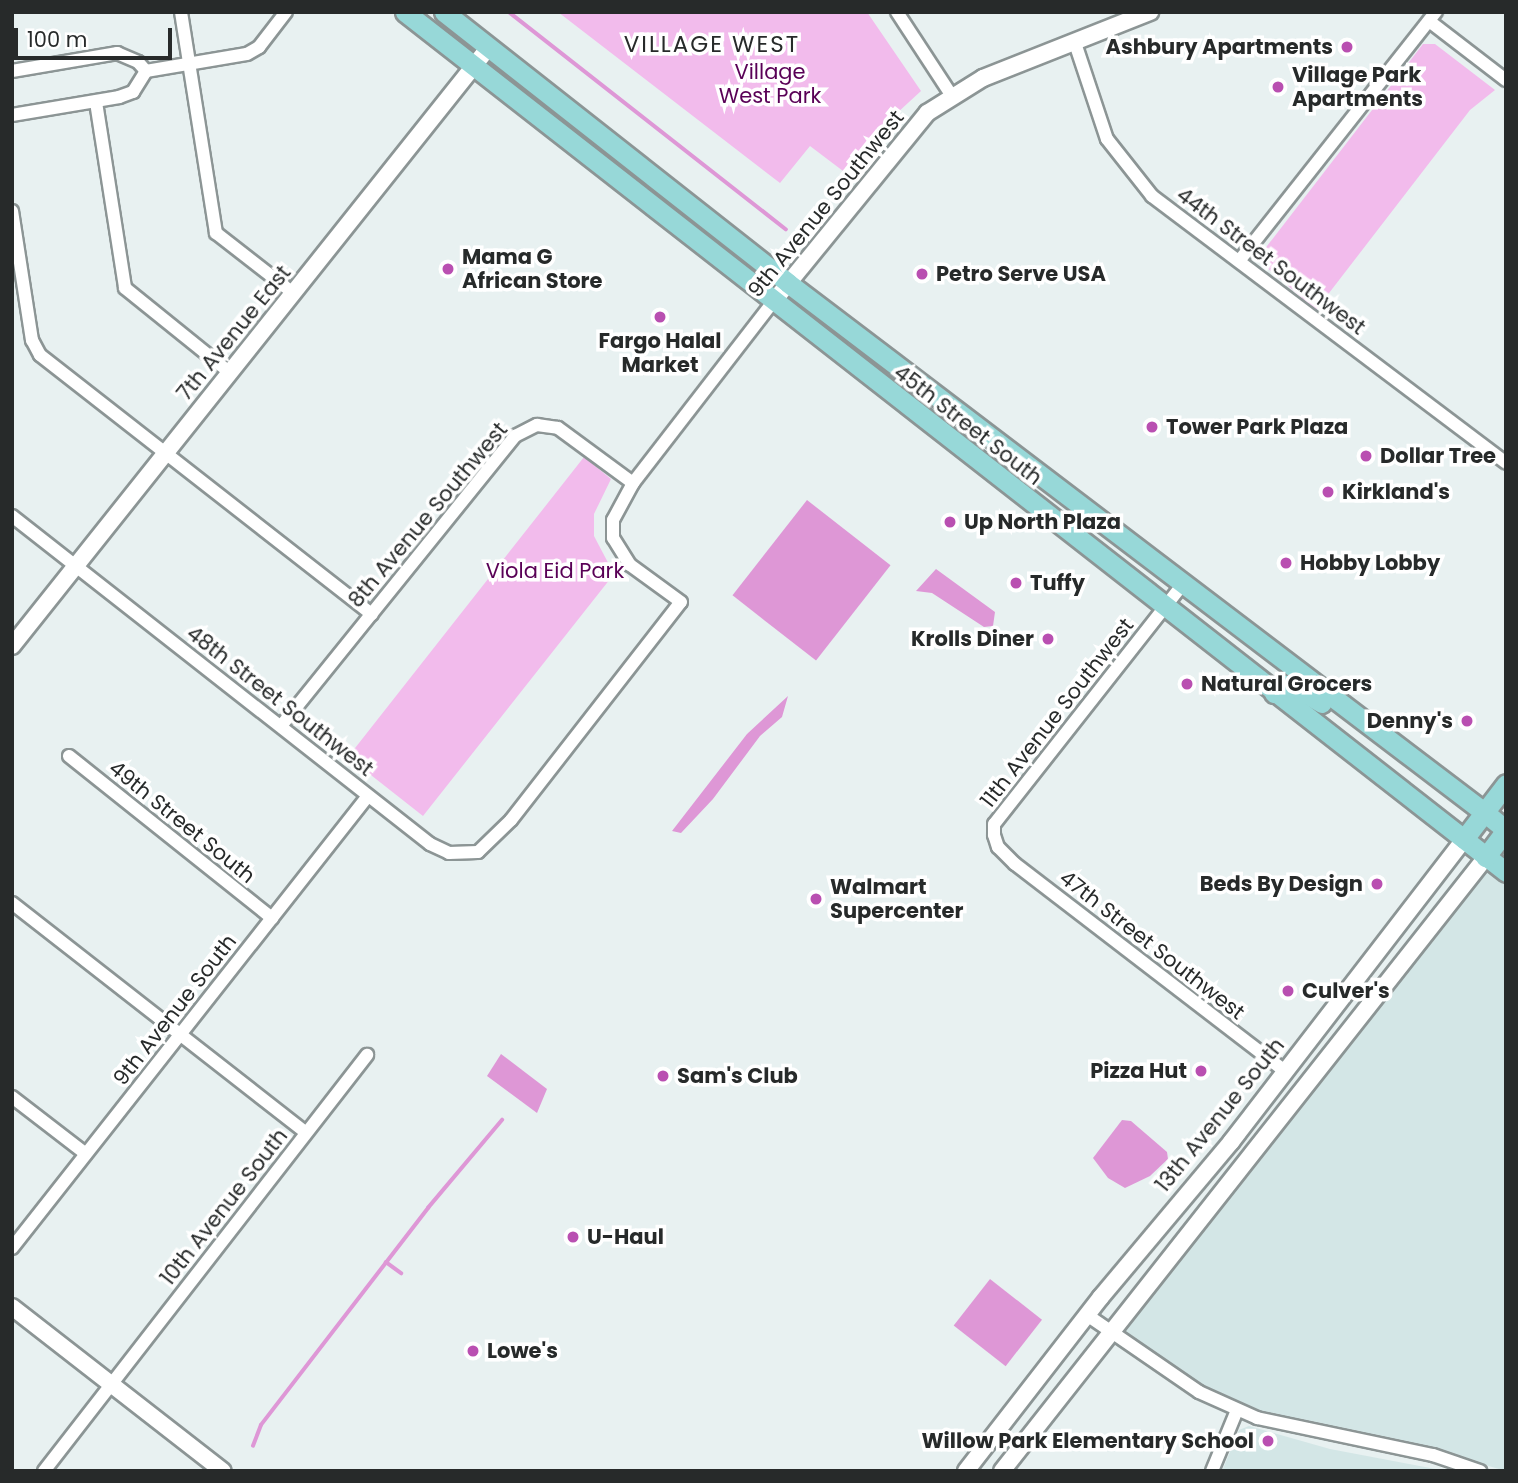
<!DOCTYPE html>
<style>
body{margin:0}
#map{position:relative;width:1518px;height:1483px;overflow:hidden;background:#e8f1f1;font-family:Poppins,sans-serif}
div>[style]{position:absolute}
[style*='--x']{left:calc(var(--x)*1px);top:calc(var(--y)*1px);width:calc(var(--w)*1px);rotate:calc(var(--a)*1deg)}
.built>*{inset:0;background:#d3e6e6}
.green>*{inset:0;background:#f2bbec}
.water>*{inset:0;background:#de97d6;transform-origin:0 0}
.stream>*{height:3.5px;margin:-1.75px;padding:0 1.75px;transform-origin:1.75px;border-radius:1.75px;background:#de97d6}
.roads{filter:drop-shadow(2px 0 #8c9595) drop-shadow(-2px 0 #8c9595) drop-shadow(0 2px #8c9595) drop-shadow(0 -2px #8c9595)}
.street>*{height:12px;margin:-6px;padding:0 6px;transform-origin:6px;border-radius:6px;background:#fff}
.secondary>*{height:16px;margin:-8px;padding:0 8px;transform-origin:8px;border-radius:8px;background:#fff}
.primary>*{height:19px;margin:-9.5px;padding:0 9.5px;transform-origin:9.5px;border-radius:9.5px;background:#97d8d8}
.dots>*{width:19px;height:19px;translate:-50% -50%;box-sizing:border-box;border:4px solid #fff;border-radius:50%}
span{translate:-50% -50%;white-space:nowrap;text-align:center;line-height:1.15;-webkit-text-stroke:7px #fff;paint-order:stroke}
.poi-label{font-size:21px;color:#272a2a;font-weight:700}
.right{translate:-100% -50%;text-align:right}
.left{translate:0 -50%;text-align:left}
.park-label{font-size:21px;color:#590056}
.street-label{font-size:21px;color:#272a2a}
.neighbourhood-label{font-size:23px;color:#272a2a;letter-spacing:2px}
.frame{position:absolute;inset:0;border:14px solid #272a2a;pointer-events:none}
.scale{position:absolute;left:14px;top:28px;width:158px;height:32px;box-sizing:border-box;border:4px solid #272a2a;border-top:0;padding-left:9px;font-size:21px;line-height:24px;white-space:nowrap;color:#272a2a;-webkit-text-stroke:5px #fff;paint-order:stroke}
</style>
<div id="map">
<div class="built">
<i style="clip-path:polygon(1486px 863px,1506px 878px,1506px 1471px,1426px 1448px,1245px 1409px,1187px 1377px,1121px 1329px)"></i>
<i style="clip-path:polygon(1249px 1426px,1330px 1449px,1446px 1471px,1222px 1471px,1239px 1430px)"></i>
</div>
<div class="green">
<i style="clip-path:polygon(558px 12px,867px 12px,921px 91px,896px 114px,847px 174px,810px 146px,780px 183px)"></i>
<i style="clip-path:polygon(1423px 44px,1435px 44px,1495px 90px,1470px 110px,1316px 310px,1257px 259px)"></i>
<i style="clip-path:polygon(584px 457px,611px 479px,594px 514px,594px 536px,614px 574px,423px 816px,348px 757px)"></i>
</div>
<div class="water">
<i style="left:807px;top:500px;width:106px;height:121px;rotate:38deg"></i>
<i style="clip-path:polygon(936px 569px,995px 612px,993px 626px,984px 627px,932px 593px,916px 591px)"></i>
<i style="clip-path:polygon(788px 696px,782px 717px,760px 736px,713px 799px,681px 833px,672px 831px,747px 734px)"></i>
<i style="clip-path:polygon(501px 1054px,547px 1089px,537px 1113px,487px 1076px)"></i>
<i style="clip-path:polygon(1122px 1120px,1131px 1121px,1167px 1152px,1168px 1159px,1150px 1176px,1125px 1188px,1108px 1178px,1093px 1158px)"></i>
<i style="left:990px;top:1279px;width:66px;height:59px;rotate:38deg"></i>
</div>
<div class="stream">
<i style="--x:509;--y:12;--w:352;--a:38.1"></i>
<i style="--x:386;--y:1262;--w:19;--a:36"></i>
<i style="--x:253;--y:1446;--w:22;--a:-69"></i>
<i style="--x:261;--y:1425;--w:274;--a:-52.4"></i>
<i style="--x:428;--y:1208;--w:115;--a:-49.9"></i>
</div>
<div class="roads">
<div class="street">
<i style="--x:181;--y:12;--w:224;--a:81"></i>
<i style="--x:216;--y:233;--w:98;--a:37.9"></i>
<i style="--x:897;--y:12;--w:100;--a:56.8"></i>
<i style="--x:1429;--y:21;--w:97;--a:37.5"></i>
<i style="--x:1075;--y:43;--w:101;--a:71.6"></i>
<i style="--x:1107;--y:139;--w:73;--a:51.7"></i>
<i style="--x:1152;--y:196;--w:443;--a:37"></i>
<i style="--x:12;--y:71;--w:107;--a:-9.7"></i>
<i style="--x:117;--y:53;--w:23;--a:23"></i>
<i style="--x:138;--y:62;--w:12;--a:48"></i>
<i style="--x:146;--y:71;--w:102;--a:-9.6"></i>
<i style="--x:247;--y:54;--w:14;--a:-30"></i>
<i style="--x:259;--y:47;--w:44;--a:-52.4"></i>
<i style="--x:96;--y:102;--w:188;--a:81.1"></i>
<i style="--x:125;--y:288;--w:132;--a:38.9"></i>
<i style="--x:12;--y:115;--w:109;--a:-9.5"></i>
<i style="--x:119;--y:97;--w:15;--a:-20"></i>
<i style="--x:133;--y:92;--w:25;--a:-58"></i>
<i style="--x:12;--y:211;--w:131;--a:81.2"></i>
<i style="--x:32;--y:340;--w:17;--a:62"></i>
<i style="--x:40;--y:355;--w:421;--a:38"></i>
<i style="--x:1239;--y:261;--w:318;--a:-51.7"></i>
<i style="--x:12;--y:516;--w:531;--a:38.12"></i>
<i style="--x:430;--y:844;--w:21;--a:25"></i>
<i style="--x:449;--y:853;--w:29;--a:-2"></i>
<i style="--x:478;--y:852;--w:46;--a:-44.1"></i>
<i style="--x:511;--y:820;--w:276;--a:-52.1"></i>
<i style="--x:681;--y:602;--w:63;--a:-144"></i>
<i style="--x:630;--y:565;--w:32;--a:-122"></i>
<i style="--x:613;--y:538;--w:18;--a:-90"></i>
<i style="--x:613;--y:520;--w:42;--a:-61.6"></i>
<i style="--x:633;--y:483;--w:229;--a:-52.3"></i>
<i style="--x:1183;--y:584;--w:305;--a:128.2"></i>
<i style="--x:994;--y:824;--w:11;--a:90"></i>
<i style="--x:994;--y:835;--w:13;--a:72"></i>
<i style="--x:998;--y:847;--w:24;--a:45"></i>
<i style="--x:1015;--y:864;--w:340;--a:37.5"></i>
<i style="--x:281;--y:726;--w:373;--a:-51.1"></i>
<i style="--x:515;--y:436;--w:25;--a:-27"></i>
<i style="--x:537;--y:425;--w:21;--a:8"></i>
<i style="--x:558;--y:428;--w:93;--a:36.3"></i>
<i style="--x:69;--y:756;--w:260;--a:38.6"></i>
<i style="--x:12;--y:903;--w:373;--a:38"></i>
<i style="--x:12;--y:1097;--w:93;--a:37.6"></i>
<i style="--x:12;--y:1248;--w:575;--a:-51.78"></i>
<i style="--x:1087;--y:1315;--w:136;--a:34.5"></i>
<i style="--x:1199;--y:1392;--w:64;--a:24.1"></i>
<i style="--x:1257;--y:1418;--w:180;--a:11.9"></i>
<i style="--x:1433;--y:1455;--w:50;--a:18.8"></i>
<i style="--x:44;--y:1471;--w:527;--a:-52.17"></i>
<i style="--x:1212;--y:1471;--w:66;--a:-67.7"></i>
</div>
<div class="secondary">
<i style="--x:773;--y:302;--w:244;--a:-50.8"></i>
<i style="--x:927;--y:113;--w:66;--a:-32"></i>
<i style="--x:983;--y:78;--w:180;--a:-21.6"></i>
<i style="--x:12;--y:646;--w:766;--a:-51.47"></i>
<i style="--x:12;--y:1307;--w:267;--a:37.9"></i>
<i style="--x:966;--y:1471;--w:220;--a:-52.2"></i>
<i style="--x:1101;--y:1297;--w:202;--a:-50"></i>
<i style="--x:1231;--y:1142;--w:382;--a:-52.4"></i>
<i style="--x:1002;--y:1471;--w:782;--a:-51.75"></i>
</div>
<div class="primary">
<i style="--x:405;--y:12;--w:1397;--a:37.99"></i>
<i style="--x:444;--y:12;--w:438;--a:38.2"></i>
<i style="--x:788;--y:283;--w:874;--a:37.24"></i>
<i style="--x:1484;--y:812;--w:28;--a:39"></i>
<i style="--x:1506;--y:830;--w:34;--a:127"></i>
<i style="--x:1274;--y:693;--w:14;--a:-36"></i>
<i style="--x:1285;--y:685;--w:10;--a:11"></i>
<i style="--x:1295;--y:687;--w:31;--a:31"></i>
<i style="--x:1464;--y:839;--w:69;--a:-52.6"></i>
</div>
</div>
<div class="dots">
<i style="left:1347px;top:47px;background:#b94fb1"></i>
<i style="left:1278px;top:87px;background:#b94fb1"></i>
<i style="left:448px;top:269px;background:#b94fb1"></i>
<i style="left:922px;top:274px;background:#b94fb1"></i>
<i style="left:660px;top:317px;background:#b94fb1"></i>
<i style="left:1152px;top:427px;background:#b94fb1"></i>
<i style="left:1366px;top:456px;background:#b94fb1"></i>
<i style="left:1328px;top:492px;background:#b94fb1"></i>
<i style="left:950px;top:522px;background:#b94fb1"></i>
<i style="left:1286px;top:563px;background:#b94fb1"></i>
<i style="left:1016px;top:583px;background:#b94fb1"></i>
<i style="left:1048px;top:639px;background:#b94fb1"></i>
<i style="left:1187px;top:684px;background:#b94fb1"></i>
<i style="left:1467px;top:721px;background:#b94fb1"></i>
<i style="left:1377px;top:884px;background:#b94fb1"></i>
<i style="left:816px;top:899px;background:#b94fb1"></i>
<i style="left:1288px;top:991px;background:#b94fb1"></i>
<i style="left:1201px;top:1071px;background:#b94fb1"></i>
<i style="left:663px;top:1076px;background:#b94fb1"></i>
<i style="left:573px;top:1237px;background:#b94fb1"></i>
<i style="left:473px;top:1351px;background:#b94fb1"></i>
<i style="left:1268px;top:1441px;background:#b94fb1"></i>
</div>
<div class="poi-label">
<span class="right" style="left:1333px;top:47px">Ashbury Apartments</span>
<span class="left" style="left:1292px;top:87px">Village Park<br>Apartments</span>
<span class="left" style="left:462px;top:269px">Mama G<br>African Store</span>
<span class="left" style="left:936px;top:274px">Petro Serve USA</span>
<span style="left:660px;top:353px">Fargo Halal<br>Market</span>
<span class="left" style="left:1166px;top:427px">Tower Park Plaza</span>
<span class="left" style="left:1380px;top:456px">Dollar Tree</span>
<span class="left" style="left:1342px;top:492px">Kirkland's</span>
<span class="left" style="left:964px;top:522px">Up North Plaza</span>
<span class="left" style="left:1300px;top:563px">Hobby Lobby</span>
<span class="left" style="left:1030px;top:583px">Tuffy</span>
<span class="right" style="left:1034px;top:639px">Krolls Diner</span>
<span class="left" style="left:1201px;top:684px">Natural Grocers</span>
<span class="right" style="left:1453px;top:721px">Denny's</span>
<span class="right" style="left:1363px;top:884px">Beds By Design</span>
<span class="left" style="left:830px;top:899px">Walmart<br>Supercenter</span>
<span class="left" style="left:1302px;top:991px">Culver's</span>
<span class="right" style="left:1187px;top:1071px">Pizza Hut</span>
<span class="left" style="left:677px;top:1076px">Sam's Club</span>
<span class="left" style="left:587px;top:1237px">U-Haul</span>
<span class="left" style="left:487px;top:1351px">Lowe's</span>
<span class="right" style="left:1254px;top:1441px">Willow Park Elementary School</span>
</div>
<div class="park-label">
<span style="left:770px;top:84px">Village<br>West Park</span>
<span style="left:555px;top:571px">Viola Eid Park</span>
</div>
<div class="street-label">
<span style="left:826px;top:204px;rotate:-51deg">9th Avenue Southwest</span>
<span style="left:1271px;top:261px;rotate:37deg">44th Street Southwest</span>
<span style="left:234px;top:333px;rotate:-51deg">7th Avenue East</span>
<span style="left:968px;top:425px;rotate:38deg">45th Street South</span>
<span style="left:428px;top:515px;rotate:-50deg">8th Avenue Southwest</span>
<span style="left:280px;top:701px;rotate:38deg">48th Street Southwest</span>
<span style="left:1057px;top:713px;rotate:-52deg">11th Avenue Southwest</span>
<span style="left:182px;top:822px;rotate:39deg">49th Street South</span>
<span style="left:1152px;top:945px;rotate:38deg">47th Street Southwest</span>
<span style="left:175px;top:1010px;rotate:-52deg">9th Avenue South</span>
<span style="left:1220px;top:1115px;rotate:-51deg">13th Avenue South</span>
<span style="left:224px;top:1207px;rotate:-52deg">10th Avenue South</span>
</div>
<div class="neighbourhood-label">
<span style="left:712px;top:44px">VILLAGE WEST</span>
</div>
<div class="frame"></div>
<div class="scale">100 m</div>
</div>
